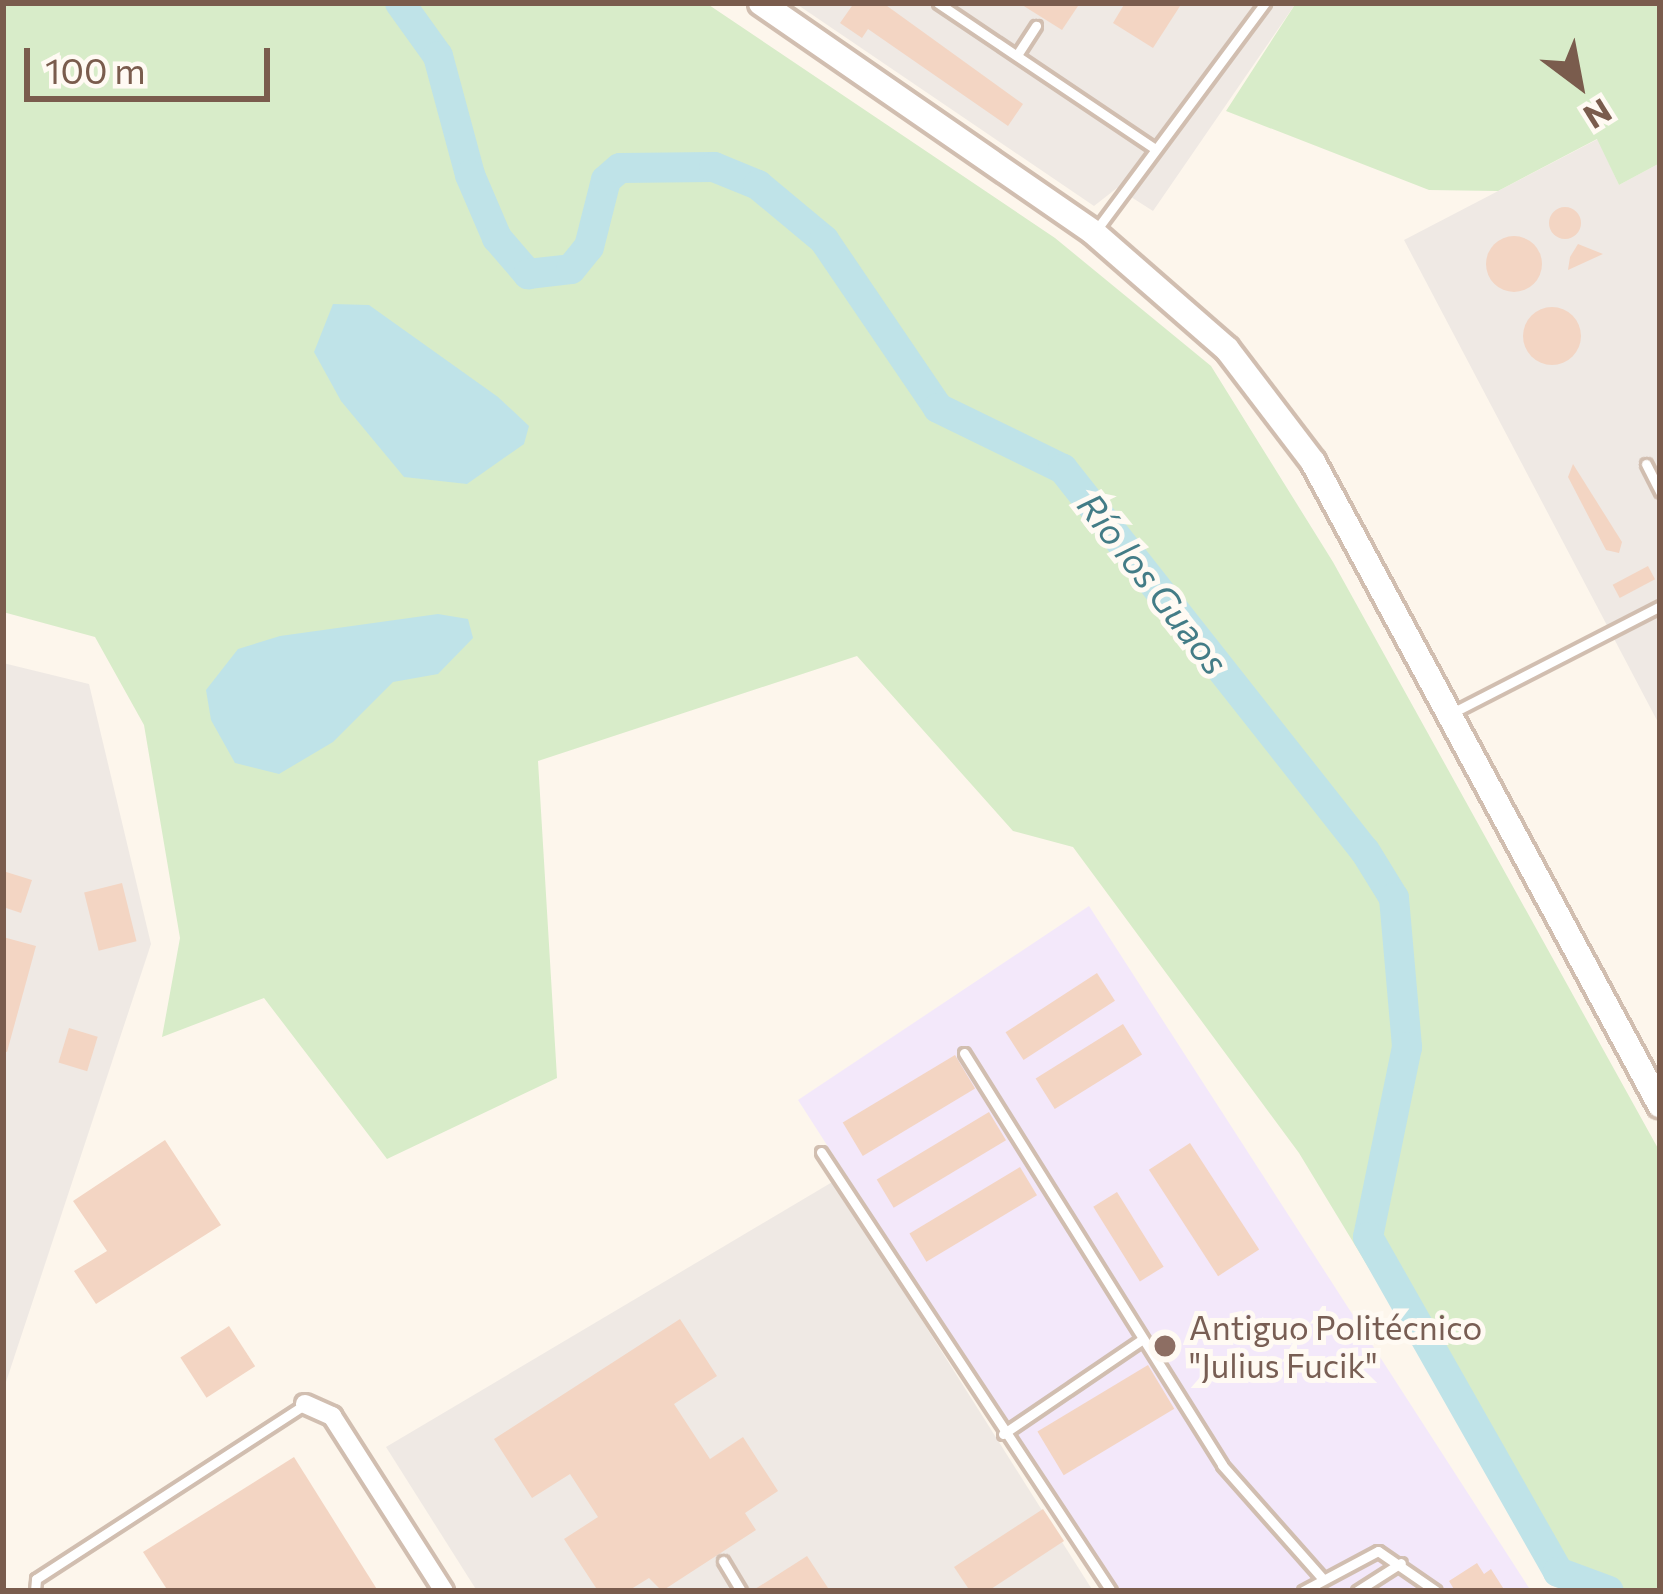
<!DOCTYPE html>
<meta charset="utf-8">
<style>
body{margin:0}
#map{position:relative;width:1663px;height:1594px;overflow:hidden;background:#fdf6ec;font-family:Commissioner,sans-serif}
div>[style]{position:absolute}
[style*='--x']{left:calc(var(--x)*1px);top:calc(var(--y)*1px);width:calc(var(--w)*1px);rotate:calc(var(--a)*1deg)}
.industrial>*{inset:0;background:#efe9e4}
.education>*{inset:0;background:#f3e8fa}
.green>*{inset:0;background:#d8ecc9}
.water>*{inset:0;background:#bfe3e8}
.river>*{height:30px;margin:-15px;padding:0 15px;transform-origin:15px;border-radius:15px;background:#bfe3e8}
.building>*{inset:0;background:#f3d5c3;transform-origin:0 0}
.round{border-radius:50%}
.roads{filter:drop-shadow(3px 0 #d1beb0) drop-shadow(-3px 0 #d1beb0) drop-shadow(0 3px #d1beb0) drop-shadow(0 -3px #d1beb0)}
.service>*{height:9px;margin:-4.5px;padding:0 4.5px;transform-origin:4.5px;border-radius:4.5px;background:#fff}
.minor>*{height:18px;margin:-9px;padding:0 9px;transform-origin:9px;border-radius:9px;background:#fff}
.tertiary>*{height:24px;margin:-12px;padding:0 12px;transform-origin:12px;border-radius:12px;background:#fff}
.dots>*{width:33px;height:33px;translate:-50% -50%;box-sizing:border-box;border:6px solid #fffaf3;border-radius:50%}
span{translate:-50% -50%;white-space:nowrap;text-align:center;line-height:1.15;-webkit-text-stroke:10px #fffaf3;paint-order:stroke}
.education-label{font-size:33px;color:#785e54}
.left{translate:0 -50%;text-align:left}
.water-label{font-size:36px;color:#437c86;font-style:italic}
.frame{position:absolute;inset:0;border:6px solid #7a5c4d;pointer-events:none}
.north{position:absolute;left:1519px;top:24px;width:120px;height:120px;-webkit-text-stroke:9px #fffaf3;paint-order:stroke;rotate:148deg;font-size:33px;font-weight:700;line-height:48px;text-align:center;color:#7a5c4d}
.north::after{content:'';display:block;margin:auto;width:42px;height:54px;background:#7a5c4d;clip-path:polygon(50% 0,100% 100%,50% 72%,0 100%)}
.scale{position:absolute;left:24px;top:48px;width:246px;height:54px;box-sizing:border-box;border:6px solid #7a5c4d;border-top:0;padding-left:15px;font-size:36px;line-height:42px;white-space:nowrap;color:#7a5c4d;-webkit-text-stroke:9px #fffaf3;paint-order:stroke}
</style>
<div id="map">
<div class="industrial">
<i style="clip-path:polygon(795px 3px,1296px 3px,1153px 211px,1117px 188px,1094px 206px)"></i>
<i style="clip-path:polygon(1598px 139px,1619px 185px,1660px 163px,1660px 726px,1404px 240px)"></i>
<i style="clip-path:polygon(3px 663px,89px 684px,151px 944px,3px 1391px)"></i>
<i style="clip-path:polygon(834px 1181px,1093px 1591px,477px 1591px,386px 1447px)"></i>
</div>
<div class="education">
<i style="clip-path:polygon(1089px 906px,1531px 1591px,1114px 1591px,798px 1100px)"></i>
</div>
<div class="green">
<i style="clip-path:polygon(3px 3px,706px 3px,1055px 238px,1211px 366px,1333px 562px,1660px 1152px,1660px 1591px,1565px 1591px,1299px 1153px,1073px 847px,1013px 831px,857px 656px,538px 761px,557px 1078px,387px 1159px,264px 998px,162px 1037px,180px 938px,144px 725px,95px 637px,3px 612px)"></i>
<i style="clip-path:polygon(1296px 3px,1660px 3px,1660px 163px,1619px 185px,1597px 139px,1498px 191px,1429px 190px,1226px 111px)"></i>
</div>
<div class="water">
<i style="clip-path:polygon(333px 304px,369px 305px,498px 397px,529px 426px,524px 444px,467px 484px,404px 477px,341px 401px,314px 352px)"></i>
<i style="clip-path:polygon(438px 614px,468px 619px,473px 638px,438px 674px,393px 682px,333px 742px,279px 774px,235px 763px,211px 720px,206px 690px,238px 649px,280px 636px)"></i>
</div>
<div class="river">
<i style="--x:400;--y:3;--w:65;--a:54.4"></i>
<i style="--x:438;--y:56;--w:123;--a:74.9"></i>
<i style="--x:470;--y:175;--w:69;--a:66.8"></i>
<i style="--x:497;--y:238;--w:48;--a:49.3"></i>
<i style="--x:528;--y:274;--w:43;--a:-6.6"></i>
<i style="--x:571;--y:269;--w:28;--a:-51"></i>
<i style="--x:589;--y:247;--w:69;--a:-75.8"></i>
<i style="--x:606;--y:180;--w:18;--a:-41"></i>
<i style="--x:620;--y:168;--w:94;--a:-0.6"></i>
<i style="--x:714;--y:167;--w:48;--a:22.2"></i>
<i style="--x:758;--y:185;--w:86;--a:39.8"></i>
<i style="--x:824;--y:240;--w:203;--a:55.8"></i>
<i style="--x:938;--y:408;--w:139;--a:26"></i>
<i style="--x:1063;--y:469;--w:487;--a:51.7"></i>
<i style="--x:1365;--y:851;--w:55;--a:58.3"></i>
<i style="--x:1394;--y:898;--w:150;--a:85"></i>
<i style="--x:1407;--y:1047;--w:194;--a:101.6"></i>
<i style="--x:1368;--y:1237;--w:385;--a:60.4"></i>
<i style="--x:1558;--y:1572;--w:54;--a:20.4"></i>
</div>
<div class="building">
<i style="clip-path:polygon(854px 3px,883px 3px,1023px 104px,1008px 126px,868px 29px,862px 38px,840px 23px)"></i>
<i style="clip-path:polygon(1019px 3px,1080px 3px,1062px 30px)"></i>
<i style="clip-path:polygon(1125px 3px,1182px 3px,1153px 48px,1113px 23px)"></i>
<i class="round" style="left:1549px;top:207px;width:32px;height:32px"></i>
<i class="round" style="left:1486px;top:236px;width:56px;height:56px"></i>
<i style="clip-path:polygon(1578px 244px,1603px 254px,1568px 270px,1570px 257px)"></i>
<i class="round" style="left:1523px;top:307px;width:58px;height:58px"></i>
<i style="clip-path:polygon(1573px 464px,1622px 542px,1619px 553px,1606px 550px,1568px 477px)"></i>
<i style="left:1648px;top:566px;width:15px;height:40px;rotate:62deg"></i>
<i style="clip-path:polygon(3px 871px,32px 880px,21px 913px,3px 907px)"></i>
<i style="left:122px;top:883px;width:60px;height:39px;rotate:76deg"></i>
<i style="clip-path:polygon(3px 937px,36px 946px,7px 1052px,3px 1051px)"></i>
<i style="left:1097px;top:973px;width:33px;height:109px;rotate:57deg"></i>
<i style="left:1123px;top:1024px;width:36px;height:103px;rotate:58deg"></i>
<i style="left:69px;top:1028px;width:30px;height:36px;rotate:17deg"></i>
<i style="left:955px;top:1055px;width:39px;height:131px;rotate:59deg"></i>
<i style="left:989px;top:1112px;width:33px;height:131px;rotate:59deg"></i>
<i style="clip-path:polygon(165px 1140px,221px 1225px,96px 1304px,74px 1271px,107px 1251px,73px 1201px)"></i>
<i style="left:1190px;top:1143px;width:127px;height:49px;rotate:57deg"></i>
<i style="left:1020px;top:1167px;width:33px;height:129px;rotate:59deg"></i>
<i style="left:1117px;top:1192px;width:88px;height:28px;rotate:58deg"></i>
<i style="clip-path:polygon(680px 1319px,717px 1376px,674px 1404px,710px 1459px,743px 1437px,778px 1491px,745px 1513px,756px 1530px,662px 1591px,649px 1578px,628px 1591px,598px 1591px,564px 1539px,598px 1517px,570px 1474px,532px 1498px,494px 1439px)"></i>
<i style="left:229px;top:1326px;width:48px;height:58px;rotate:57deg"></i>
<i style="left:1148px;top:1365px;width:51px;height:129px;rotate:59deg"></i>
<i style="clip-path:polygon(294px 1457px,378px 1591px,168px 1591px,143px 1552px)"></i>
<i style="clip-path:polygon(1043px 1509px,1064px 1541px,988px 1591px,970px 1591px,954px 1567px)"></i>
<i style="clip-path:polygon(807px 1556px,830px 1591px,752px 1591px)"></i>
<i style="clip-path:polygon(1477px 1563px,1484px 1574px,1491px 1569px,1505px 1591px,1455px 1591px,1449px 1581px)"></i>
</div>
<div class="roads">
<div class="service">
<i style="--x:938;--y:3;--w:262;--a:33.9"></i>
<i style="--x:1017;--y:55;--w:35;--a:-57"></i>
<i style="--x:1097;--y:229;--w:282;--a:-53.4"></i>
<i style="--x:1646;--y:464;--w:31;--a:63"></i>
<i style="--x:1454;--y:712;--w:232;--a:-27.2"></i>
<i style="--x:964;--y:1053;--w:486;--a:57.9"></i>
<i style="--x:1222;--y:1465;--w:152;--a:48.5"></i>
<i style="--x:821;--y:1152;--w:526;--a:56.55"></i>
<i style="--x:1003;--y:1434;--w:169;--a:-34.2"></i>
<i style="--x:723;--y:1561;--w:35;--a:59"></i>
<i style="--x:35;--y:1591;--w:12;--a:-85"></i>
<i style="--x:36;--y:1579;--w:321;--a:-33"></i>
<i style="--x:1303;--y:1591;--w:85;--a:-28.1"></i>
<i style="--x:1378;--y:1551;--w:70;--a:34.6"></i>
<i style="--x:1357;--y:1591;--w:52;--a:-32.5"></i>
</div>
<div class="minor">
<i style="--x:305;--y:1404;--w:30;--a:24"></i>
<i style="--x:332;--y:1416;--w:208;--a:57.4"></i>
</div>
<div class="tertiary">
<i style="--x:761;--y:3;--w:405;--a:34.6"></i>
<i style="--x:1094;--y:233;--w:176;--a:41.1"></i>
<i style="--x:1227;--y:349;--w:142;--a:52.7"></i>
<i style="--x:1313;--y:462;--w:731;--a:61.65"></i>
</div>
</div>
<div class="dots">
<i style="left:1165px;top:1346px;background:#8d6e63"></i>
</div>
<div class="education-label">
<span class="left" style="left:1189px;top:1346px">Antiguo Politécnico<br>"Julius Fucik"</span>
</div>
<div class="water-label">
<span style="left:1154px;top:583px;rotate:52deg">Río los Guaos</span>
</div>
<div class="frame"></div>
<div class="north">N</div>
<div class="scale">100 m</div>
</div>
